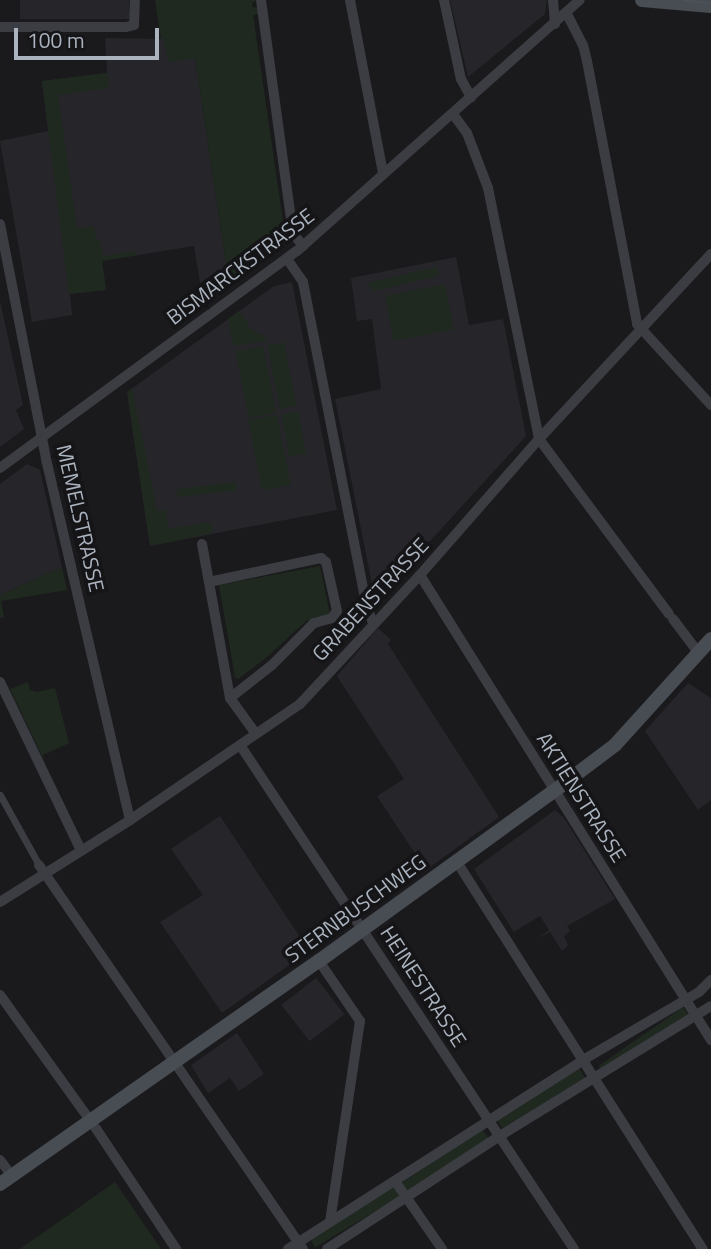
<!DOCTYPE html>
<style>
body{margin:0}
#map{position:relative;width:711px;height:1249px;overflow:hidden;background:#1a1a1d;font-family:"Titillium Web",sans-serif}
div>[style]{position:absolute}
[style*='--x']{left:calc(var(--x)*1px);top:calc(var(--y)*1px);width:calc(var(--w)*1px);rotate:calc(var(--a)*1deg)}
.built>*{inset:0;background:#26262a;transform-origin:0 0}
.green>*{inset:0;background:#1f291f;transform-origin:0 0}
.pedestrian>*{height:7px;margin:-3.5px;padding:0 3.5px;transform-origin:3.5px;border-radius:3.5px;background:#3b3d42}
.minor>*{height:10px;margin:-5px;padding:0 5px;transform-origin:5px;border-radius:5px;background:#3b3d42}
.secondary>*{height:14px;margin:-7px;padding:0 7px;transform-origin:7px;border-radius:7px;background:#484c53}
.tram>*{height:2px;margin:-1px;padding:0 1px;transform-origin:1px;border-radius:1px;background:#4d5158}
span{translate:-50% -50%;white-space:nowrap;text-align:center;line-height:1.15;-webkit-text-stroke:7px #151518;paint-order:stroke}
.street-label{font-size:21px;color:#abb3be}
.scale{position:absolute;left:14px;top:28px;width:145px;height:32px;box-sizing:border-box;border:4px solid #abb3be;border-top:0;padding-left:9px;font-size:21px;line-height:24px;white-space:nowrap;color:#abb3be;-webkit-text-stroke:5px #151518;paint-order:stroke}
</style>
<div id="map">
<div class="built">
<i style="left:20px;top:0;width:109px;height:19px"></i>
<i style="clip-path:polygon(450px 0,547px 0,545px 14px,468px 77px)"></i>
<i style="clip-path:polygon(105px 38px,164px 39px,195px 58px,229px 283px,203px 301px,194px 246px,102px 261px,106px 290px,70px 294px,72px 315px,32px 322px,0 141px,48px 131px,42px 81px,107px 73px)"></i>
<i style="clip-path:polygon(456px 257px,469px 325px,503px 319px,526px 436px,389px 586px,379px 591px,372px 584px,335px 399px,381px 389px,372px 319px,357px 321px,351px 278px)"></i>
<i style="clip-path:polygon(292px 282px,337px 510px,150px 546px,127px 392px,274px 286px)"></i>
<i style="clip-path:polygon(0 301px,23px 405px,16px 410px,24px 429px,0 447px)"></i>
<i style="clip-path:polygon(27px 464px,40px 470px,62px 567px,0 595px,0 484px)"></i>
<i style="clip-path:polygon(378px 628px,391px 640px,388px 644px,499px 817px,426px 870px,377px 796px,404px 779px,337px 676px)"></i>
<i style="clip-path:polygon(688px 683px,711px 698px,711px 800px,698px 810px,645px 731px)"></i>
<i style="clip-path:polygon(555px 810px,564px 818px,615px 899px,567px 926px,570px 931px,564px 936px,568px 945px,562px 951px,550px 932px,538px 938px,549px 930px,540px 916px,514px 932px,524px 948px,474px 869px)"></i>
<i style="clip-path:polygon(220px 816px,309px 951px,222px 1013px,160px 922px,203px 895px,171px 849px)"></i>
<i style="left:316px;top:978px;width:46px;height:44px;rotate:52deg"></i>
<i style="clip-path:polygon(237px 1033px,264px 1074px,239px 1091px,230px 1078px,208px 1093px,191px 1065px)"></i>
</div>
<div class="green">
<i style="clip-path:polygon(155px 0,257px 0,252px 3px,252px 7px,258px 8px,260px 14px,253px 15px,286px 242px,229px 283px,195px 58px,168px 62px,164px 39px,161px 39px)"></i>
<i style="clip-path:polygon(107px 73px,109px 88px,58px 95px,77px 228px,94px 226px,96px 240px,100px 239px,103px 256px,136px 251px,137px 255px,102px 261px,106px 290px,69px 294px,42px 81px)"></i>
<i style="left:437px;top:267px;width:9px;height:70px;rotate:77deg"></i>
<i style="left:445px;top:284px;width:46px;height:61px;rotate:79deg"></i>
<i style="clip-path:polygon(239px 311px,249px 325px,248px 328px,265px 336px,266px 341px,234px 346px,228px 319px)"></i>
<i style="left:284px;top:342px;width:65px;height:17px;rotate:79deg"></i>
<i style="left:263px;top:346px;width:68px;height:28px;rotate:79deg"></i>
<i style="clip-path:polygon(132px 388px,157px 511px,165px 510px,169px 529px,208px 522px,212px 524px,213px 533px,150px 546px,127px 392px)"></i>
<i style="left:298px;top:411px;width:43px;height:17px;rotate:79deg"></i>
<i style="left:277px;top:415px;width:71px;height:29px;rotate:79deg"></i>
<i style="left:236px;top:482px;width:8px;height:60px;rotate:83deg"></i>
<i style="clip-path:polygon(320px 566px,330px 614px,306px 621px,266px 658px,238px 679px,235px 677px,219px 585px)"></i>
<i style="clip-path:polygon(62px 567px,67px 590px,1px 601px,4px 617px,0 618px,0 595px)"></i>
<i style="clip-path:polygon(28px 682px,30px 690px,37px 692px,55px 688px,69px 743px,43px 755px,45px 762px,10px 689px)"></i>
<i style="left:683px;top:1007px;width:12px;height:103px;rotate:55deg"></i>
<i style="left:579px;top:1068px;width:12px;height:97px;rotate:59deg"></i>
<i style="left:482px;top:1129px;width:11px;height:97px;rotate:56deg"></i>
<i style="clip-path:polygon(115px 1182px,161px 1249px,20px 1249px,57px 1223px)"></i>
<i style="left:394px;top:1186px;width:12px;height:99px;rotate:59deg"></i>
</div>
<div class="pedestrian">
<i style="--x:0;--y:795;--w:80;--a:60.9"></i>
</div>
<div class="minor">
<i style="--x:261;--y:0;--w:222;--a:82.2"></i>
<i style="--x:291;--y:220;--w:16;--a:76"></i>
<i style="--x:295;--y:236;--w:13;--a:51"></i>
<i style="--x:350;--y:0;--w:176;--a:79.2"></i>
<i style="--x:444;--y:0;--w:81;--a:77.9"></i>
<i style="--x:461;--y:79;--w:21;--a:61"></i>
<i style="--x:553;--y:0;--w:24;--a:85"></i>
<i style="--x:567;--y:14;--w:35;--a:63"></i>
<i style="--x:583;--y:45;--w:16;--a:76"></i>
<i style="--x:587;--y:61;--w:268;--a:79.2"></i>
<i style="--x:637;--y:324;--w:110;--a:47.6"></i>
<i style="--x:0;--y:27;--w:126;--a:0"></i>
<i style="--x:126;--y:27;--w:8;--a:-14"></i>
<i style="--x:134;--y:25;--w:25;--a:-88"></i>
<i style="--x:453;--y:114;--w:24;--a:54"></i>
<i style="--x:467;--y:133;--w:59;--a:69.1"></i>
<i style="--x:488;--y:188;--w:256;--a:78.5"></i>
<i style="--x:539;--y:439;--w:218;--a:53.4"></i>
<i style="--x:0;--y:224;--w:239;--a:78.9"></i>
<i style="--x:46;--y:459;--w:371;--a:76.9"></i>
<i style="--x:287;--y:259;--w:28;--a:55"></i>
<i style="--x:303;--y:282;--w:328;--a:78.9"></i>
<i style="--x:366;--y:604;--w:20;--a:70"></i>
<i style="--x:0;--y:468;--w:368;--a:-36.2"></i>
<i style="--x:297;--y:251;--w:378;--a:-41.6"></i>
<i style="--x:202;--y:544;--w:157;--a:79.7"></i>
<i style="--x:230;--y:698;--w:44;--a:54.2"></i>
<i style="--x:420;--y:575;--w:549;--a:57.96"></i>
<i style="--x:209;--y:582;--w:115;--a:-12.1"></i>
<i style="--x:321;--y:558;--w:6;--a:39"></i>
<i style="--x:326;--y:562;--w:50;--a:77.3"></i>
<i style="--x:337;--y:611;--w:9;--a:126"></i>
<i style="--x:332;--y:618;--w:19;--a:164"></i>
<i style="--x:314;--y:623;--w:59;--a:135"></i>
<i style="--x:272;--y:665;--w:53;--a:141.8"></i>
<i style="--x:673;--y:619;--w:41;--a:52.9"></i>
<i style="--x:0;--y:682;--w:187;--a:64.3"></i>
<i style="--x:240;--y:745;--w:605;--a:56.47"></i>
<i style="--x:457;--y:862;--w:459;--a:57.6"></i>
<i style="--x:39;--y:865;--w:466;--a:55.5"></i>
<i style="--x:0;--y:902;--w:154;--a:-32.2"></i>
<i style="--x:130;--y:820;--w:206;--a:-34.3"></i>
<i style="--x:300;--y:704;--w:176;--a:-47.1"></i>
<i style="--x:420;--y:575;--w:181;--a:-48.8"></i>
<i style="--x:539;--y:439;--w:253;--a:-47.1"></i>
<i style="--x:319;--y:961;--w:73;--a:55.7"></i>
<i style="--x:360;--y:1021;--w:203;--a:98.5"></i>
<i style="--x:0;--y:995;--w:166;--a:54.3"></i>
<i style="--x:97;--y:1130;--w:143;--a:56.4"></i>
<i style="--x:0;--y:1160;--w:20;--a:53"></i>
<i style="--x:395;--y:1181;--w:83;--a:55.3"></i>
<i style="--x:288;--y:1249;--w:350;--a:-32.6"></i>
<i style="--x:583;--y:1060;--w:134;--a:-30.4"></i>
<i style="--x:699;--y:992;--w:17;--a:-45"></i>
<i style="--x:327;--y:1249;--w:204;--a:-33.2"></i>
<i style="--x:498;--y:1137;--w:250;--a:-31.6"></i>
</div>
<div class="secondary">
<i style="--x:642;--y:0;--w:69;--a:5"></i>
<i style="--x:0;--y:1184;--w:389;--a:-35"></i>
<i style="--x:319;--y:961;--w:310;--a:-35.9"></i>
<i style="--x:570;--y:779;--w:56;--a:-37.1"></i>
<i style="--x:615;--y:745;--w:143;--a:-47.8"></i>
</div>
<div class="tram">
<i style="--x:684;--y:0;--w:27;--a:8"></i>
</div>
<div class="street-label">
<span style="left:240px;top:266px;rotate:-37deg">BISMARCKSTRASSE</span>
<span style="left:81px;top:518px;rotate:77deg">MEMELSTRASSE</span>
<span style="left:370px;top:599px;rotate:-47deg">GRABENSTRASSE</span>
<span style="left:582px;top:797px;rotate:58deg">AKTIENSTRASSE</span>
<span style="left:355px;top:908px;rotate:-36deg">STERNBUSCHWEG</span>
<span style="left:424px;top:986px;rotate:57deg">HEINESTRASSE</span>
</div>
<div class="scale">100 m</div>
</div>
